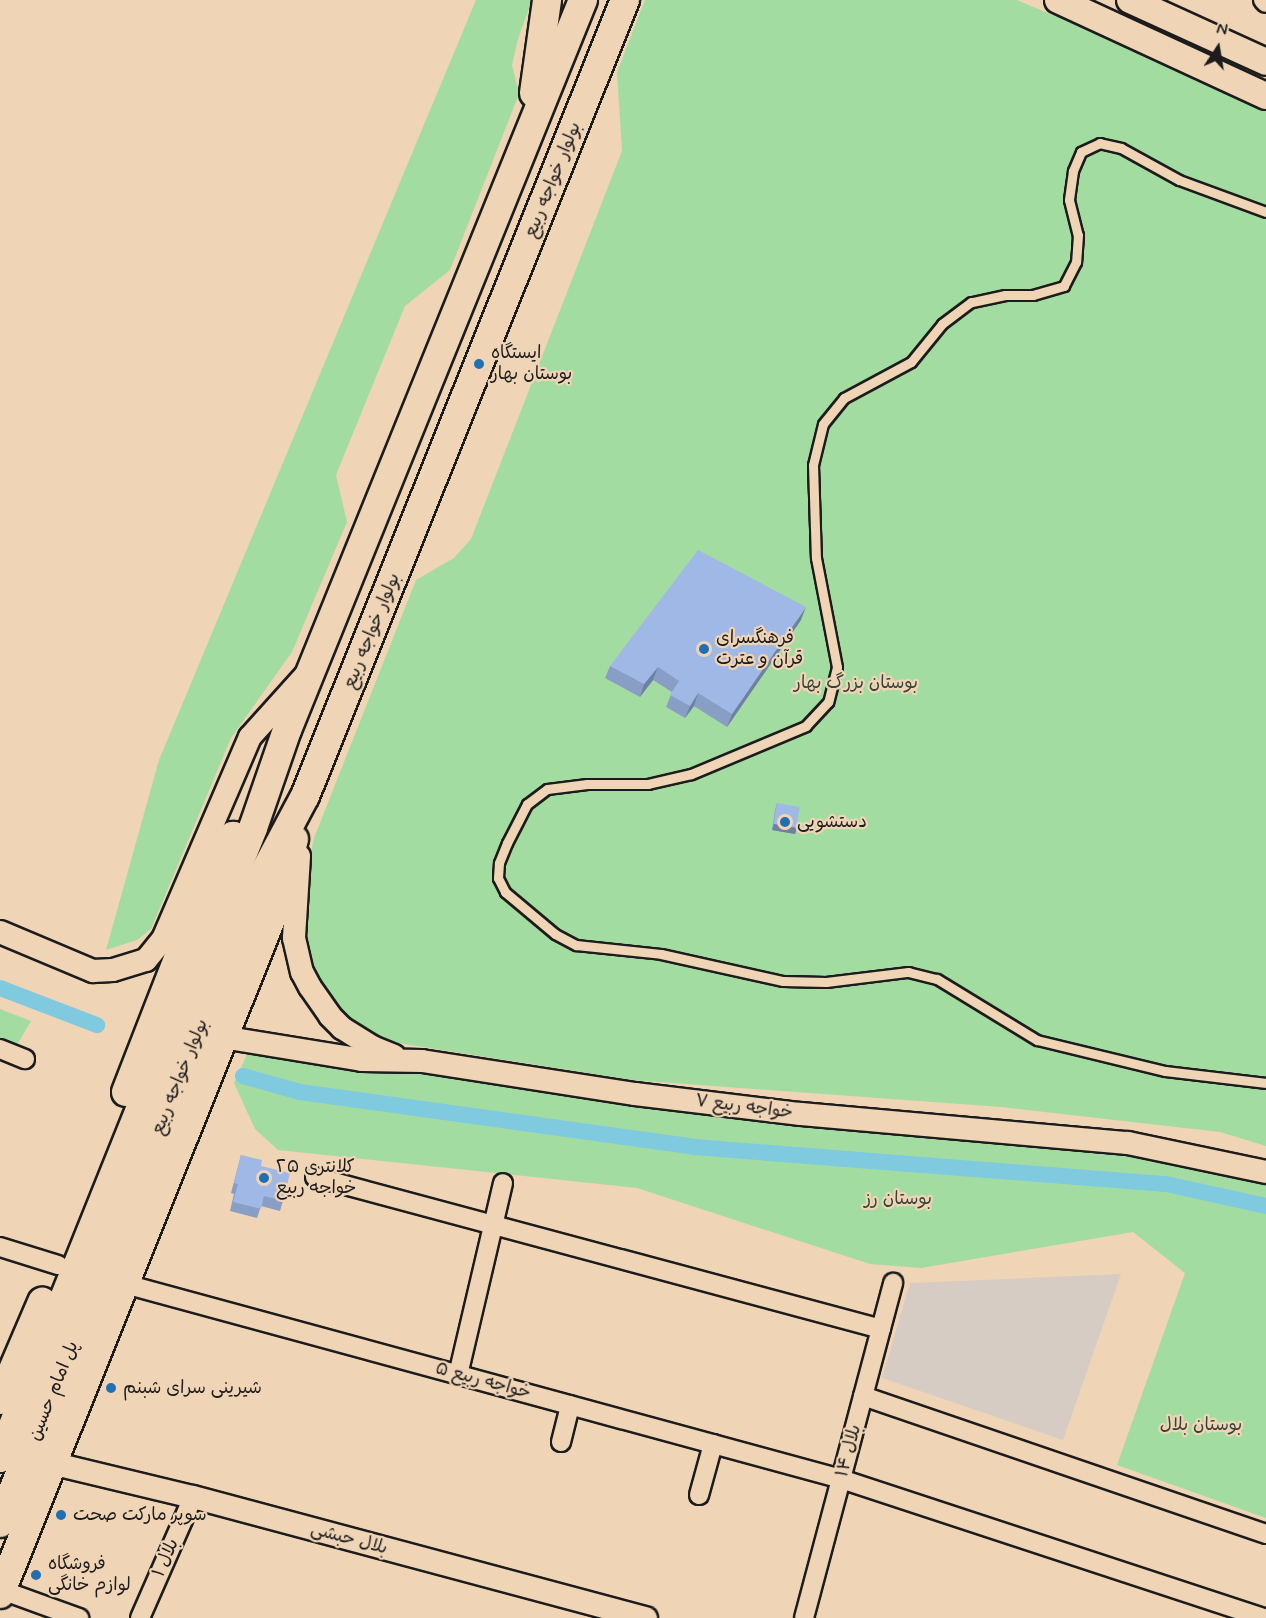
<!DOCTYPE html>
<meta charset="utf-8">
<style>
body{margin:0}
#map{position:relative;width:1266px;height:1618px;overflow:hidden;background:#efd4b6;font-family:Mynerve,"Playpen Sans Arabic",sans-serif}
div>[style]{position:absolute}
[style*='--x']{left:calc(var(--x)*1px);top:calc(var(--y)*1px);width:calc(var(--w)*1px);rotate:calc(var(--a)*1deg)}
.built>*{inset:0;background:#d7ccc4}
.green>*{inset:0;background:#a3dca1}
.canal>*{height:16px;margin:-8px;padding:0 8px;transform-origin:8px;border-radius:8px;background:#7fcadf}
.roads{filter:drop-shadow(2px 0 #1c1c1c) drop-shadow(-2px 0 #1c1c1c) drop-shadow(0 2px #1c1c1c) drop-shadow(0 -2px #1c1c1c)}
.service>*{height:9px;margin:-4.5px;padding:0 4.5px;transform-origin:4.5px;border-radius:4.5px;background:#efd4b6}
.minor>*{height:18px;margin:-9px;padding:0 9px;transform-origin:9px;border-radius:9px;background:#efd4b6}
.tertiary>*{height:22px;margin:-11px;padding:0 11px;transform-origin:11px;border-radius:11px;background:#efd4b6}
.secondary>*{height:26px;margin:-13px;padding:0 13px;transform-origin:13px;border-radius:13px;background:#efd4b6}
.primary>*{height:28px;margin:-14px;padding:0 14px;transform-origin:14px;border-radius:14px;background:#efd4b6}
.wall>*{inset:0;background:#899ec5}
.shaded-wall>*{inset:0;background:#6f81a0}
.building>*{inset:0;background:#9fb8e5;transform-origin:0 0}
.dots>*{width:16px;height:16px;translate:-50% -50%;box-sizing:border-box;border:3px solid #efd4b6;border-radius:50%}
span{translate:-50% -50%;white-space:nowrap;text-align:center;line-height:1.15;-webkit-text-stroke:4.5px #efd4b6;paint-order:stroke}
.street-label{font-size:18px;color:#1c1c1c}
.poi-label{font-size:18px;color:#1c1c1c}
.left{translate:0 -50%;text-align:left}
.park-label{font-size:18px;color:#374237}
.north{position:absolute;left:1188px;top:18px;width:60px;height:60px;-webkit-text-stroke:4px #efd4b6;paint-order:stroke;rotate:12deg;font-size:16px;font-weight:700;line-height:24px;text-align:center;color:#1c1c1c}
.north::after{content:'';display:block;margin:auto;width:21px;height:27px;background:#1c1c1c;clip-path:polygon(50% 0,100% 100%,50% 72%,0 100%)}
</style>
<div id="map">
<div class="built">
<i style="clip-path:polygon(1121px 1274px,1063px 1440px,882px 1378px,910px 1283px)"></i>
</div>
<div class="green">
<i style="clip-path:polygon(476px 0,532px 0,518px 39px,512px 65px,519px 94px,450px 270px,405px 306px,336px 475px,347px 522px,292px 652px,231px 738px,151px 929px,137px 940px,106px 950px,159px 760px)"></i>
<i style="clip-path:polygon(645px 0,1017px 0,1052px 15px,1081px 21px,1266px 106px,1266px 1146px,1220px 1132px,1001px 1107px,632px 1080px,386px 1041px,342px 1019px,314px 986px,303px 933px,303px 890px,314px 838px,416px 580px,454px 558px,471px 539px,622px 151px,617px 72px)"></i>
<i style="clip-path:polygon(0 1009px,31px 1021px,17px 1045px,0 1039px)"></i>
<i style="clip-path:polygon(248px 1052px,1110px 1153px,1222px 1170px,1266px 1182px,1266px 1518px,1117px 1465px,1185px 1273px,1133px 1232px,921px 1268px,870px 1264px,637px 1188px,278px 1150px,255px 1129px,234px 1083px)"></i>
</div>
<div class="canal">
<i style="--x:0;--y:988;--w:104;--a:20.9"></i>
<i style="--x:243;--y:1076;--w:59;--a:15.7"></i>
<i style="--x:300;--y:1092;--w:398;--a:7.9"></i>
<i style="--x:694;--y:1147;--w:473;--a:4.5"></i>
<i style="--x:1166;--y:1184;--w:102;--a:12.4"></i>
</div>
<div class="roads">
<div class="service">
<i style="--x:1266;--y:212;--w:93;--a:-159.8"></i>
<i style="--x:1179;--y:180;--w:66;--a:-151.1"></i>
<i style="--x:1121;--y:148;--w:22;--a:-167"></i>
<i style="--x:1100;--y:143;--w:21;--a:155"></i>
<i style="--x:1081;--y:152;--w:21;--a:113"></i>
<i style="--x:1073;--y:171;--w:29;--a:98"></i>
<i style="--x:1069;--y:200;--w:36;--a:76"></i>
<i style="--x:1078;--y:235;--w:27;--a:94"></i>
<i style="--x:1076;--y:262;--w:27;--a:117"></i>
<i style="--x:1064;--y:286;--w:32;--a:164"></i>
<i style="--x:1033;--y:295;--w:28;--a:180"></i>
<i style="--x:1005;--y:295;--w:35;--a:168"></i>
<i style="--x:971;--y:302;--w:36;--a:143"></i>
<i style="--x:942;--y:324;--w:49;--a:129.2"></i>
<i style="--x:911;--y:362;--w:76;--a:151.8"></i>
<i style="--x:844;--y:398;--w:33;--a:129"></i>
<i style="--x:823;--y:424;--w:42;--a:103.7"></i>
<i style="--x:813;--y:465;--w:93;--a:88.2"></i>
<i style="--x:816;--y:558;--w:111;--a:79.1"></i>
<i style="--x:837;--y:667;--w:36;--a:104"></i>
<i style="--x:828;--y:702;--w:33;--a:133"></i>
<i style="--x:806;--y:726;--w:125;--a:157.3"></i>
<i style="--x:691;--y:774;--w:44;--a:166.9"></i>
<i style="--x:648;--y:784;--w:61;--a:180"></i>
<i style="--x:587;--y:784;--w:40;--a:172.9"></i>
<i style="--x:547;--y:789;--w:25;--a:143"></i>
<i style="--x:527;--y:804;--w:44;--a:117.1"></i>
<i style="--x:507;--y:843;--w:22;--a:112"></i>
<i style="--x:499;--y:863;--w:15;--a:94"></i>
<i style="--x:498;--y:878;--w:16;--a:63"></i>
<i style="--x:505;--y:892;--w:65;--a:40"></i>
<i style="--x:555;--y:934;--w:24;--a:28"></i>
<i style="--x:576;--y:945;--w:85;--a:6"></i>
<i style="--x:661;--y:954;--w:125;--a:12.5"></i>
<i style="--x:783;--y:981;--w:43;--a:1.3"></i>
<i style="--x:826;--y:982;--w:83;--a:-7"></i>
<i style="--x:908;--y:972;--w:30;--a:14"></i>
<i style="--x:937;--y:979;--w:117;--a:31.4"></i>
<i style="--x:1037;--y:1040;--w:132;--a:13.6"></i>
<i style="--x:1165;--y:1071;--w:102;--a:6.8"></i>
</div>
<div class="minor">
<i style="--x:1263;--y:0;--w:4;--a:45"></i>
<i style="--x:0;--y:1049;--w:27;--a:22"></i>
<i style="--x:315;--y:1177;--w:586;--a:15.03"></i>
<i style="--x:0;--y:1247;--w:61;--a:17.2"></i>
<i style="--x:125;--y:1284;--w:742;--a:15.23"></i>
<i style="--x:841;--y:1479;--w:445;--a:18.2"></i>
<i style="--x:458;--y:1375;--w:197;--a:-76.8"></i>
<i style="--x:863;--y:1396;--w:426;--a:18.9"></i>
<i style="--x:561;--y:1442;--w:38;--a:-76"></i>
<i style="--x:699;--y:1495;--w:53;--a:-74.6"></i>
<i style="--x:7;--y:1592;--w:77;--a:19.9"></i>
<i style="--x:140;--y:1618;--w:132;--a:-66.3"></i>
<i style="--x:804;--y:1618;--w:347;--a:-75.1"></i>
</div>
<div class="tertiary">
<i style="--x:299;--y:856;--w:82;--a:93.5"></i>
<i style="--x:294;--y:938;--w:35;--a:77"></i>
<i style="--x:302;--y:972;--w:17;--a:62"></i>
<i style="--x:310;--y:987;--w:35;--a:55"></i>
<i style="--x:330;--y:1016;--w:17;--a:45"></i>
<i style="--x:342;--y:1028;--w:36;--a:32"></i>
<i style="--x:372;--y:1047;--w:24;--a:22"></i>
<i style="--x:0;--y:932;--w:101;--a:22.8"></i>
<i style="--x:93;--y:971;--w:20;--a:-3"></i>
<i style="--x:113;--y:970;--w:34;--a:-17"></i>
<i style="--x:146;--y:960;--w:27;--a:-51"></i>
<i style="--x:163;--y:939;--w:220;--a:-66.7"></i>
<i style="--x:250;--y:737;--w:82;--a:-48"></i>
<i style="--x:222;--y:1037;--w:142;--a:9.3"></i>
<i style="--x:362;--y:1060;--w:60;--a:1"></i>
<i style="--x:422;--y:1061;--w:216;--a:8.8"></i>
<i style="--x:635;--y:1094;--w:167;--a:6.9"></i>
<i style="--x:801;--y:1114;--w:328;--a:5.1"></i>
<i style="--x:1128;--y:1143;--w:141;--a:11.9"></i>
<i style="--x:51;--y:1463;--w:146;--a:13.5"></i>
<i style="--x:193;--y:1497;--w:469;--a:15"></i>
</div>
<div class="secondary">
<i style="--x:1058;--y:0;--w:229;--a:24.8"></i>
<i style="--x:1130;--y:0;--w:149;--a:24.5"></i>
</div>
<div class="primary">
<i style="--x:534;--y:93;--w:94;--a:-82"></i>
<i style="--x:126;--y:1092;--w:220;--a:-68.7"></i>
<i style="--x:206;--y:887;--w:58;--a:-62.1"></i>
<i style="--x:0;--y:1400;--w:107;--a:-66.8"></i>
<i style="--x:0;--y:1458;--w:679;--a:-68.12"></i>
<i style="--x:253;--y:828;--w:104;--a:-70.9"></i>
<i style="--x:287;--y:730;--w:788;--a:-67.93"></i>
<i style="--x:0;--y:1523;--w:682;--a:-68.06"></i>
<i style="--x:255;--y:890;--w:106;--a:-62"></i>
<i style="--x:305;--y:796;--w:858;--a:-68.1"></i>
<i style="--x:0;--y:1594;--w:744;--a:-68.13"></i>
<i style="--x:277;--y:904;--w:67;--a:-75.3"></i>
</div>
</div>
<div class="wall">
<i style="clip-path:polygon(801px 620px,727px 727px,694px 706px,685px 718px,666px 707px,672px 692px,653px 680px,640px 697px,605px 678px,610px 666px)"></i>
<i style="clip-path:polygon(777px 803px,797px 827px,795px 834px,772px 830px,775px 810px)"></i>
<i style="clip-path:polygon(241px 1155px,261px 1166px,283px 1201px,280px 1211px,261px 1206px,257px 1218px,230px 1211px,234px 1194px,231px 1193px)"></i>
</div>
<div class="shaded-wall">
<i style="clip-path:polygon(806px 607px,801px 620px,727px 727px,732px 714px)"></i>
<i style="clip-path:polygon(658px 667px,653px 680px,640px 697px,644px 684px)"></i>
<i style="clip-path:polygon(698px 693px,694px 706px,685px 718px,690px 706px)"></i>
<i style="clip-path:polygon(774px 824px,797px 827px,795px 834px,772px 830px)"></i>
</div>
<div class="building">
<i style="clip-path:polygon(698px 550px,806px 607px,732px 714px,698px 693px,690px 706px,670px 695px,679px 681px,658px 667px,644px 684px,610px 666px)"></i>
<i style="left:777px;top:803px;width:23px;height:21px;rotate:10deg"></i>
<i style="clip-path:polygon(241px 1155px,262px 1160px,261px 1166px,290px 1173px,283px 1201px,264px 1196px,261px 1209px,233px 1202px,238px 1184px,234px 1183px)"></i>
</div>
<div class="dots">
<i style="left:479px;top:364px;background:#1f6fb2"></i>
<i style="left:704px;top:649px;background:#1f6fb2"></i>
<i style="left:785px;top:822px;background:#1f6fb2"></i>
<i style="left:264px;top:1178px;background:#1f6fb2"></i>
<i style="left:111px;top:1388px;background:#1f6fb2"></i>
<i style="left:61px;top:1515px;background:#1f6fb2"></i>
<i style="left:36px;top:1575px;background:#1f6fb2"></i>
</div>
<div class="street-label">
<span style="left:553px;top:180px;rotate:-68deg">بولوار خواجه ربیع</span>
<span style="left:372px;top:631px;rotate:-68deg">بولوار خواجه ربیع</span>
<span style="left:180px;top:1077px;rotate:-68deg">بولوار خواجه ربیع</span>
<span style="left:744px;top:1107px;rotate:7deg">خواجه ربیع ۷</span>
<span style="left:483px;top:1381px;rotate:15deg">خواجه ربیع ۵</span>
<span style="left:54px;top:1391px;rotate:-68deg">پل امام حسین</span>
<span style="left:849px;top:1451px;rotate:-75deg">بلال ۱۴</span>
<span style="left:349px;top:1539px;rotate:15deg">بلال حبشی</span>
<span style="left:166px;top:1558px;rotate:-66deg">بلال ۱</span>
</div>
<div class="poi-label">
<span class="left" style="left:491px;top:364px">ایستگاه<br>بوستان بهار</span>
<span class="left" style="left:716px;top:649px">فرهنگسرای<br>قرآن و عترت</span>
<span class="left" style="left:797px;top:822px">دستشویی</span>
<span class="left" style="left:276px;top:1178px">کلانتری ٢۵<br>خواجه ربیع</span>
<span class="left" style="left:123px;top:1388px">شیرینی سرای شبنم</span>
<span class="left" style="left:73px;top:1515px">سوپر مارکت صحت</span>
<span class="left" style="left:48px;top:1575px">فروشگاه<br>لوازم خانگی</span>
</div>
<div class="park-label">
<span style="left:856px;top:683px">بوستان بزرگ بهار</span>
<span style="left:898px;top:1199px">بوستان رز</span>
<span style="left:1201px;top:1425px">بوستان بلال</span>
</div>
<div class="north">N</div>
</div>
